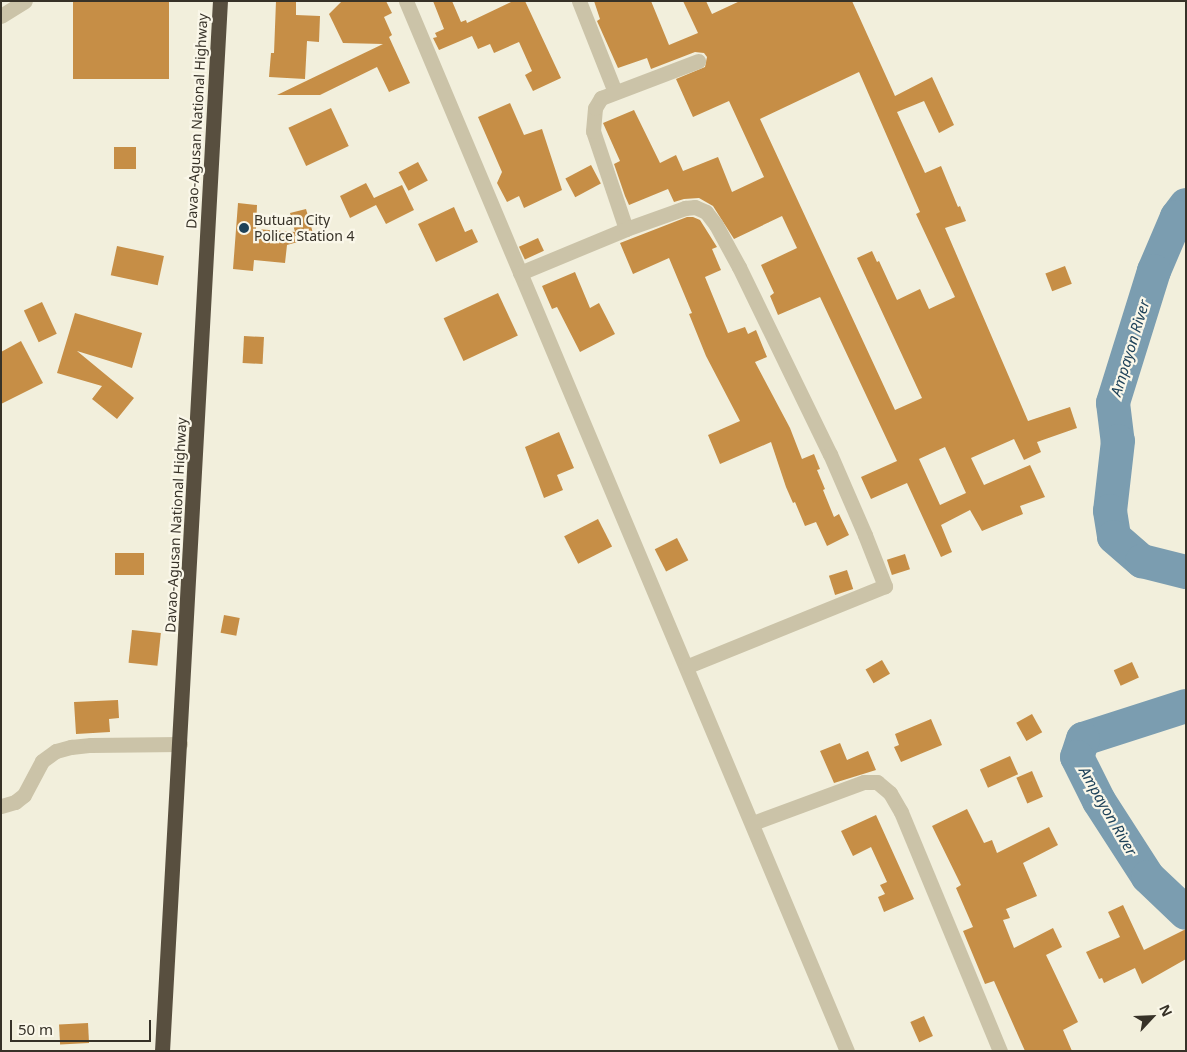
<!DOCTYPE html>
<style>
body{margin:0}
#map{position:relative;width:1187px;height:1052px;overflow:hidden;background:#f2efdc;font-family:"Noto Sans",sans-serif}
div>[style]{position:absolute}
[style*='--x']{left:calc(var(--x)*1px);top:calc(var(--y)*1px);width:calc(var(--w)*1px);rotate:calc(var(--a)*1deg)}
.river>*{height:34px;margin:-17px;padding:0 17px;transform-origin:17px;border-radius:17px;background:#7b9db0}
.building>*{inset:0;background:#c68e46;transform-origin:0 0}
.street>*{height:15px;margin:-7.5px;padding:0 7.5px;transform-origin:7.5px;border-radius:7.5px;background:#cbc3a8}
.highway>*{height:15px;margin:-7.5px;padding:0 7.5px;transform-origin:7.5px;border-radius:7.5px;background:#584f3f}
.dots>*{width:14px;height:14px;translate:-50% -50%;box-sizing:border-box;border:2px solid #faf7e9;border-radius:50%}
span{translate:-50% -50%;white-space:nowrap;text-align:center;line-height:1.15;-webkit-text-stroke:4.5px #faf7e9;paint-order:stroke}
.street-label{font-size:14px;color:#373228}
.poi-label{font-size:14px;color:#373228}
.left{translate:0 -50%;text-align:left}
.water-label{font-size:15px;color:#1e4259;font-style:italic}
.frame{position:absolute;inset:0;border:2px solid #373228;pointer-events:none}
.north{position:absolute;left:1127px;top:992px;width:50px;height:50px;-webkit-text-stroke:4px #faf7e9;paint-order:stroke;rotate:65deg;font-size:14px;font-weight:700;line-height:20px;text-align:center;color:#373228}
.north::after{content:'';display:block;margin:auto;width:18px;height:22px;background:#373228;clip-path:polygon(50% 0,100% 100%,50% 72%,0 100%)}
.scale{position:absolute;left:10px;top:1020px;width:141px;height:22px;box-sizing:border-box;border:2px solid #373228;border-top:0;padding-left:6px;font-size:15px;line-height:18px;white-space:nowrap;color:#373228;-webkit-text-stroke:4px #faf7e9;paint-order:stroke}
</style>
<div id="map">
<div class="river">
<i style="--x:1186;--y:205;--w:15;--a:127"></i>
<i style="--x:1177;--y:217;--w:59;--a:113.1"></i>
<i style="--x:1154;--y:271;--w:138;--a:107.3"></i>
<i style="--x:1113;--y:403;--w:38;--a:83"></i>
<i style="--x:1118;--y:441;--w:70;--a:96.5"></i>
<i style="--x:1110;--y:511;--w:26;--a:81"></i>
<i style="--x:1114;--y:537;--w:37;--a:41"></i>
<i style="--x:1142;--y:561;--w:45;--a:14"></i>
<i style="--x:1186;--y:706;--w:108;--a:162.2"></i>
<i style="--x:1083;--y:739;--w:19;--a:108"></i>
<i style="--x:1077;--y:757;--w:49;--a:63.4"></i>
<i style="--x:1099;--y:801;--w:90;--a:57.2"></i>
<i style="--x:1148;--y:877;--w:52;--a:43.5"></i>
</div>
<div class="building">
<i style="left:73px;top:1px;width:96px;height:78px"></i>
<i style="clip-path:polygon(276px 1px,296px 1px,296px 15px,320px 16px,319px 42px,307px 41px,305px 79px,269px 77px,271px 53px,274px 53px)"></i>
<i style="clip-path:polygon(342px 1px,386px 1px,392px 13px,384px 17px,392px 35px,389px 37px,410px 83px,389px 92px,377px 67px,320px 95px,277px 95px,383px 44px,343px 43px,329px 14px)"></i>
<i style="clip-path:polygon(433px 1px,452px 1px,461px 22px,466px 20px,467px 23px,513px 1px,525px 1px,561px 78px,533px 91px,525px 75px,532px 71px,519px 42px,494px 53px,490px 44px,478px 49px,472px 36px,439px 50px,433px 38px,437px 37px,435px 33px,444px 29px)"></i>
<i style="clip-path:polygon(evenodd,594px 1px,651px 1px,669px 45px,698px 33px,683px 1px,706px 1px,712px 14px,740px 1px,852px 1px,895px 96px,932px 77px,954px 125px,939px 133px,924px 101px,897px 112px,925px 173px,941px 166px,958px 207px,960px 206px,966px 221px,945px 228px,1028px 421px,1070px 407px,1077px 428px,1037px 442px,1041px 452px,1024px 460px,1014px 439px,971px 458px,984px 485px,1030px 465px,1045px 497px,1020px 506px,1023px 514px,982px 531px,970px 510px,941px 525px,952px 552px,941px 557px,907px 483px,871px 499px,861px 477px,897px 461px,820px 297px,778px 315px,770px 296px,774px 293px,761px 265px,797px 248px,782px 216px,734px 239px,713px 206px,699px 198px,684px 199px,674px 202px,668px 189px,629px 205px,625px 196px,614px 164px,620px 161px,603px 123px,634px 110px,660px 163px,676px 155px,683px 171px,718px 157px,732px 192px,764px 177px,729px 101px,693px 117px,676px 79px,705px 67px,707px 57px,704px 53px,695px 52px,651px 69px,647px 58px,618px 68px,597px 21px,600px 19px,594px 1px,859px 72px,920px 212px,916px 214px,955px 297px,929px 309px,920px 289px,897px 300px,879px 261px,877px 262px,872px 251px,857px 258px,922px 398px,895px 410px,760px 119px,859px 72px,594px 1px,945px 447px,966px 493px,940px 505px,919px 459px,945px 447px)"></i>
<i style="clip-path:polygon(510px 103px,524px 135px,542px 129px,562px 190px,524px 208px,519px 196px,507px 202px,497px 183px,502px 172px,478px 117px)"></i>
<i style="left:331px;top:108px;width:42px;height:47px;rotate:65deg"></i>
<i style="left:114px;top:147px;width:22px;height:22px"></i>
<i style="left:418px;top:162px;width:21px;height:22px;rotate:62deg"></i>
<i style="left:591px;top:165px;width:21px;height:29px;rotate:62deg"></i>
<i style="clip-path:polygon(366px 183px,374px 198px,402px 185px,414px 210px,386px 224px,376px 205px,350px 218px,340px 196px)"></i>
<i style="clip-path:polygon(238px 203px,257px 205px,256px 229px,295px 232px,290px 213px,306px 209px,313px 233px,318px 234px,319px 236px,287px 245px,285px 263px,254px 260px,253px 271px,233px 269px)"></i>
<i style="clip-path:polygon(454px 207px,465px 232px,472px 229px,478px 242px,436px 262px,418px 224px)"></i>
<i style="clip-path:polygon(687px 217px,693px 217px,700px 220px,717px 247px,712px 249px,721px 270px,705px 277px,728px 333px,745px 327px,748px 334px,756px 330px,767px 357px,755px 362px,790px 428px,802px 459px,814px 454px,820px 469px,817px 470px,825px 489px,823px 490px,834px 517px,839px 514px,849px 535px,827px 546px,816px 522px,805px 526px,795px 502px,793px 503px,786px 487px,771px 442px,720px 464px,708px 435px,740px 421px,706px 356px,689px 314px,692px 313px,669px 258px,633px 274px,620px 243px)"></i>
<i style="left:538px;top:238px;width:14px;height:21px;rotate:65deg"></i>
<i style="left:117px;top:246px;width:48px;height:30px;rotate:12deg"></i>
<i style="left:1065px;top:266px;width:19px;height:21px;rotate:69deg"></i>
<i style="clip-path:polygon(575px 272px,590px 308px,599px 303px,615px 334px,580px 352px,557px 307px,552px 309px,542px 286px)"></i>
<i style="left:498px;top:293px;width:47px;height:60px;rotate:65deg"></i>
<i style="left:42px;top:302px;width:35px;height:20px;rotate:65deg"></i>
<i style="clip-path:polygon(75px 313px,142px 333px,132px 368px,77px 351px,134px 398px,117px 419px,92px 399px,102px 386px,57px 373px)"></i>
<i style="left:244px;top:336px;width:20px;height:27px;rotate:3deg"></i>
<i style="clip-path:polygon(21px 341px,43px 383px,1px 404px,1px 352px)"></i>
<i style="clip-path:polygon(559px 432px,574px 468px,557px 475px,563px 490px,544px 498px,525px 447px)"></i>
<i style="left:598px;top:519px;width:31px;height:38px;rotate:63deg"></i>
<i style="left:677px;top:538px;width:25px;height:25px;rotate:63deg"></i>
<i style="left:115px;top:553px;width:29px;height:22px"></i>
<i style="left:905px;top:554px;width:16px;height:19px;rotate:72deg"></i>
<i style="left:847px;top:570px;width:20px;height:19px;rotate:72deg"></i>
<i style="left:224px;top:615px;width:16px;height:18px;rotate:11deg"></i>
<i style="left:132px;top:630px;width:29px;height:33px;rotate:6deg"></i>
<i style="left:882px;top:660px;width:16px;height:19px;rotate:60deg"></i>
<i style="left:1132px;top:662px;width:17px;height:20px;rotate:66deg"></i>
<i style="clip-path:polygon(118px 700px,119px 718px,109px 719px,110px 732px,76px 734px,74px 702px)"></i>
<i style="left:1032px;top:714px;width:21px;height:18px;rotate:61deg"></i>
<i style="clip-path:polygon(931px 719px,942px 745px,901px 762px,894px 747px,899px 745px,895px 734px)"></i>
<i style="clip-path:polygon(840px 743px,847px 760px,868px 751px,876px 770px,834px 783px,820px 751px)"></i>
<i style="left:1010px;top:756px;width:20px;height:33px;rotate:66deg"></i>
<i style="left:1032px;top:771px;width:28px;height:17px;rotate:67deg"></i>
<i style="clip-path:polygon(967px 809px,984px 843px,992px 840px,997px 853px,1049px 827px,1058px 845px,1023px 863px,1037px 896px,1006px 909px,1010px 918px,1003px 920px,1014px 948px,1053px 928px,1062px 947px,1046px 955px,1078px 1022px,1063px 1030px,1072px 1051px,1025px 1051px,994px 981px,985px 984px,963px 931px,973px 927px,956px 888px,961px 885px,932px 826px)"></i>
<i style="clip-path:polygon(876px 815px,914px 899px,884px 912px,878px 897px,885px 894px,880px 885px,887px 882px,871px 847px,853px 856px,841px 831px)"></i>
<i style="clip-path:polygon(1123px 905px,1144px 950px,1186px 929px,1186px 959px,1142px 984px,1135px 968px,1104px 983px,1102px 978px,1099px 979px,1086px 952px,1120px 937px,1108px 912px)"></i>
<i style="left:924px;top:1016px;width:22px;height:15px;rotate:66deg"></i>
<i style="left:88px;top:1023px;width:20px;height:29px;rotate:87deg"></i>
</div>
<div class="street">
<i style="--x:406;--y:1;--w:1139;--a:67.22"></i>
<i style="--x:579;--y:1;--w:98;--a:68.4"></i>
<i style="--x:1;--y:16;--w:28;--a:-32"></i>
<i style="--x:626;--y:229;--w:103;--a:-108.6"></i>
<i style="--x:593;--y:131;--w:23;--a:-85"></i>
<i style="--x:595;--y:108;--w:12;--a:-59"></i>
<i style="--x:601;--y:98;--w:104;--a:-20.9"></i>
<i style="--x:520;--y:273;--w:115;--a:-22.5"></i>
<i style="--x:626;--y:229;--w:63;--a:-19.6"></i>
<i style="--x:685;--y:208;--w:10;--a:-6"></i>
<i style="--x:695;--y:207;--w:12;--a:24"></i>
<i style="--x:706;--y:212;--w:16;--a:52"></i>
<i style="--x:716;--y:225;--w:48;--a:61.3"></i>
<i style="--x:739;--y:267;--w:208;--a:64.1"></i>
<i style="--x:830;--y:454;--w:88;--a:66.6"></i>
<i style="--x:865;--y:535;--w:55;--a:68.6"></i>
<i style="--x:885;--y:586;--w:213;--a:157.9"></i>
<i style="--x:1;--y:806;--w:15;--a:-16"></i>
<i style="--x:15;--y:802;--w:11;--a:-38"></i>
<i style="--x:24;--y:795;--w:38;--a:-62"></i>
<i style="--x:42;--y:761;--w:17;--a:-36"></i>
<i style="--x:56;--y:751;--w:16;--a:-15"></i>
<i style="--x:71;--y:747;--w:20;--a:-6"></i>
<i style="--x:91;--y:745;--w:89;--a:-0.6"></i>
<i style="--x:753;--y:823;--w:118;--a:-20.3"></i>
<i style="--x:864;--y:782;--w:13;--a:0"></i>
<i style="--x:877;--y:782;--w:17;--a:40"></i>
<i style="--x:890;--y:793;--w:22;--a:60"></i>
<i style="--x:901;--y:812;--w:259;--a:67.5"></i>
</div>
<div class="highway">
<i style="--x:162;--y:1051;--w:1052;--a:-86.84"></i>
</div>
<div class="dots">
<i style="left:244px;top:228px;background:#1e4259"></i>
</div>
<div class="street-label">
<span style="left:197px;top:121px;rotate:-87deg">Davao-Agusan National Highway</span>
<span style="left:176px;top:525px;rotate:-87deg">Davao-Agusan National Highway</span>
</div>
<div class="poi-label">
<span class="left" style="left:254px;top:228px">Butuan City<br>Police Station 4</span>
</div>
<div class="water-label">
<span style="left:1130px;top:348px;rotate:-73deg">Ampayon River</span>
<span style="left:1108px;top:811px;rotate:60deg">Ampayon River</span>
</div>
<div class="frame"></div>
<div class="north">N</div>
<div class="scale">50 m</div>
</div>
